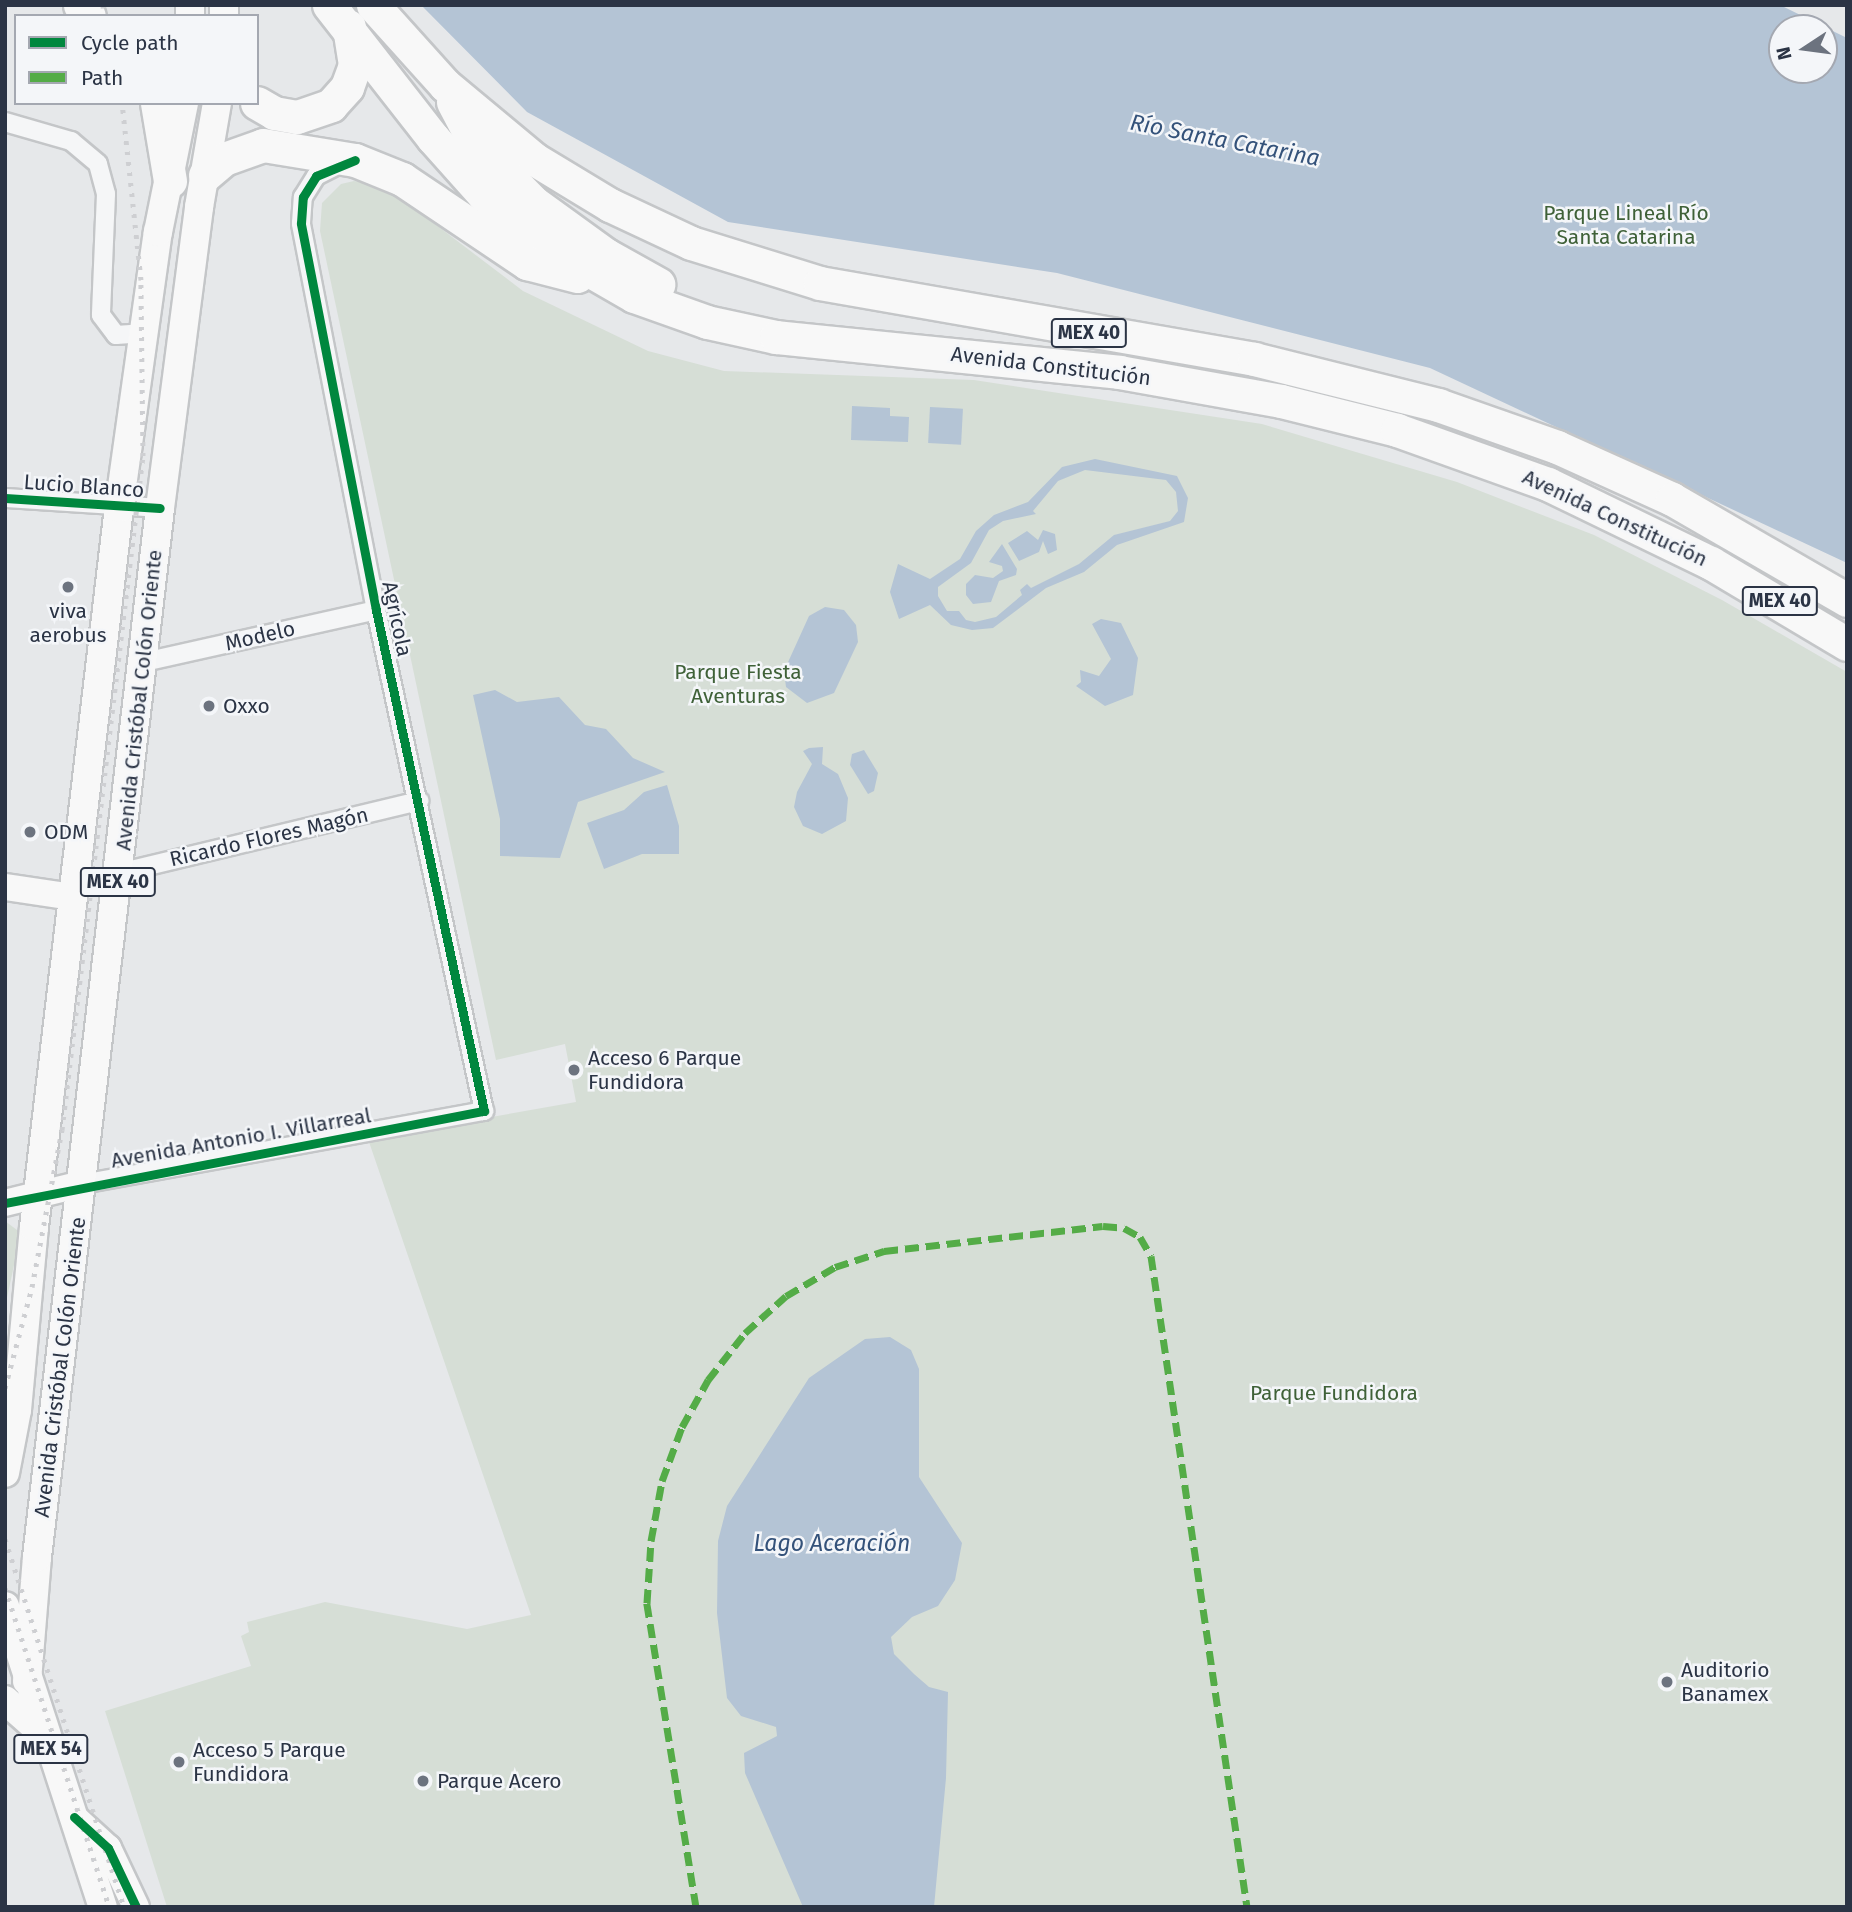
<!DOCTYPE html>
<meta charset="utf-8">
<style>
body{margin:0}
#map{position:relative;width:1852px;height:1912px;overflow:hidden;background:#e6e8ea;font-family:"Fira Sans",sans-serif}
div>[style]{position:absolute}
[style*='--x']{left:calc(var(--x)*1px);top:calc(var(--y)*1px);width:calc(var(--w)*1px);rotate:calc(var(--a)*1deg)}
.green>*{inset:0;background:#d6ded6}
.water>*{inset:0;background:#b4c4d5;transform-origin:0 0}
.roads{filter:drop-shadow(2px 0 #c4c6c8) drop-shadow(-2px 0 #c4c6c8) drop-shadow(0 2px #c4c6c8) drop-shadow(0 -2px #c4c6c8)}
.street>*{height:18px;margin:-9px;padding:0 9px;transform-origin:9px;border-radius:9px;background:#f5f6f7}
.secondary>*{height:26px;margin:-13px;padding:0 13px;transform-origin:13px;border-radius:13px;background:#f8f8f8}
.primary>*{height:28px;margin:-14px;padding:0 14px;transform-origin:14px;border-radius:14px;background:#f8f8f8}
.highway>*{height:33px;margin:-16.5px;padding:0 16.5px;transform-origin:16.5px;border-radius:16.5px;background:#f8f8f8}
.rail>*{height:5px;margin-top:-2.5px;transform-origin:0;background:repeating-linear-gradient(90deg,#cecfd2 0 3.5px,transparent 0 10.5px)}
.quiet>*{height:7px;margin-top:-3.5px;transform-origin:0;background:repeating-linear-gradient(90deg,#54ac47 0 14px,transparent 0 21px)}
.cycleway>*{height:9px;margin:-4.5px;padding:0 4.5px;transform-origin:4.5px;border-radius:4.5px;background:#00873e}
.dots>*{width:19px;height:19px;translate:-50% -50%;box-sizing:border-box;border:4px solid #f4f6f9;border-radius:50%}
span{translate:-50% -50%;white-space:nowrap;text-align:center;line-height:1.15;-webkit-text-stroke:5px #f4f6f9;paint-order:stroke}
.shield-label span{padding:2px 5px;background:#f4f6f9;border:2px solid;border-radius:5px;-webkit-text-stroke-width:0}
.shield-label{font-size:19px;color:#2b3445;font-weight:700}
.park-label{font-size:21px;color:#3f6138}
.street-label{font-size:21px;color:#2b3445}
.poi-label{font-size:21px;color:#2b3445}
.left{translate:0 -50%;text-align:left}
.water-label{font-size:23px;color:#34527a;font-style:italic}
.frame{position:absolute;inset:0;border:7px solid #2b3445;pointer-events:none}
.legend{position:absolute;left:14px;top:14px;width:245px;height:91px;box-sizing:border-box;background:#f4f6f9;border:2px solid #a4a8b1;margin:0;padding:9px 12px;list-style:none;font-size:21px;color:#2b3445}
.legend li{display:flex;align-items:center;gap:14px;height:35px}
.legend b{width:35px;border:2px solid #a4a8b1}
.north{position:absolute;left:1768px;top:14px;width:70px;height:70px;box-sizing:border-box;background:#f4f6f9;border:2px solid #a4a8b1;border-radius:50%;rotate:257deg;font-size:19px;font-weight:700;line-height:28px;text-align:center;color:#2b3445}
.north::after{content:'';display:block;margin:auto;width:24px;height:32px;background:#6c737f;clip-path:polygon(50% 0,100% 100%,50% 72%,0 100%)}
</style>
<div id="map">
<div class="green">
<i style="clip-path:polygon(354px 181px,385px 186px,523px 291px,648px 351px,724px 371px,974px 380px,1262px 424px,1457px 482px,1594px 535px,1722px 600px,1847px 672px,1847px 1907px,167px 1907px,105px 1711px,251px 1666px,241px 1636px,249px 1632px,247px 1622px,325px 1602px,467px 1629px,531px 1615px,368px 1139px,576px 1102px,565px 1044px,496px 1060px,320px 231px,322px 203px,341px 184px)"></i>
<i style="clip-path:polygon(5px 1221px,21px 1233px,5px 1307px)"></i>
</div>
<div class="water">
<i style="clip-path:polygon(evenodd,421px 5px,1780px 5px,1847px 38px,1847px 563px,1430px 368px,1057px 273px,728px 222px,527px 112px,421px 5px,1782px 28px,1824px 28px,1824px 70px,1782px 70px,1782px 28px)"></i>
<i style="clip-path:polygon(852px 406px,890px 408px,890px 416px,909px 417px,908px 442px,851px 440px)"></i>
<i style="left:930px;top:407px;width:33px;height:36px;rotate:3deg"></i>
<i style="clip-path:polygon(evenodd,1095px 459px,1177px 476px,1188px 498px,1184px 522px,1117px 545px,1084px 572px,1046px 588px,993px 628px,972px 630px,951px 625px,930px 605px,899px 619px,890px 592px,898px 564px,930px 579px,960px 559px,976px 531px,994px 515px,1028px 502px,1062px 467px,1095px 459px,1085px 470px,1166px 480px,1176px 492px,1178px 511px,1170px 521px,1114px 535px,1079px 564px,1031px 588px,1027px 584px,1020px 590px,1022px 595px,996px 617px,975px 622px,966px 620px,959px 611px,947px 611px,938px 596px,938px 587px,971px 563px,989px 530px,1003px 521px,1036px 514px,1033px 511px,1058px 481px,1085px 470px)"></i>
<i style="clip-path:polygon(1043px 530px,1055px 534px,1057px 550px,1048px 554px,1043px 541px,1039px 552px,1019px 561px,1008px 543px,1027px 531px,1038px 540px)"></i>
<i style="clip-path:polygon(1002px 544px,1017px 569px,1016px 575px,999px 581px,991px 602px,973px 604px,966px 595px,966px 584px,975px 575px,993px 578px,1003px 571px,1002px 566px,989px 562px)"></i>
<i style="clip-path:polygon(825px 607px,844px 610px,856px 625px,858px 642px,834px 693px,807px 703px,786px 687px,784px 671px,809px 616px)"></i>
<i style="clip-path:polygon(1101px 619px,1121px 623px,1138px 658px,1133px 695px,1105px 706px,1076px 686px,1081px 682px,1080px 670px,1099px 676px,1111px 659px,1092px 624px)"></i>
<i style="clip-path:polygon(495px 690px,517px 702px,559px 697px,585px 725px,606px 729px,633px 758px,665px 772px,578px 802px,560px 858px,500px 856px,500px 819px,473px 695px)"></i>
<i style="clip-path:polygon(809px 748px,823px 747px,822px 764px,838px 774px,848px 798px,846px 821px,822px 834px,803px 826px,794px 807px,797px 792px,812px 764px,803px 751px)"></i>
<i style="clip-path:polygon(864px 750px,878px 773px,874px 791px,868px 794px,850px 765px,852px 754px)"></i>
<i style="clip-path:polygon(667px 785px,679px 826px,679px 854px,642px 854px,604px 869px,587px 823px,624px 810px,644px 792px)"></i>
<i style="clip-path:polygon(890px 1337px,911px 1350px,919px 1369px,919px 1477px,962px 1543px,955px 1580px,938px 1606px,912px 1617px,891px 1637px,894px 1654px,914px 1674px,929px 1687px,948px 1692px,946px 1778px,934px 1907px,803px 1907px,745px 1773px,744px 1753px,777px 1736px,776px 1727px,741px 1716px,727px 1698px,717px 1613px,718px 1541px,727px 1506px,809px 1378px,865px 1339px)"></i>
</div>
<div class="roads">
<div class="street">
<i style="--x:5;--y:122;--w:69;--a:16.1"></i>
<i style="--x:71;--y:141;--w:35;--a:40"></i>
<i style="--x:98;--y:164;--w:31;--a:75"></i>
<i style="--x:106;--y:194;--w:121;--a:92.4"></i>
<i style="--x:101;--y:315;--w:25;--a:53"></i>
<i style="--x:116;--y:335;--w:26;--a:-4"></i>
<i style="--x:5;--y:498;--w:155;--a:3.7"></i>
<i style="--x:144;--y:662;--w:238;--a:-12.6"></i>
<i style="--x:119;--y:873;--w:309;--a:-13.5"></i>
<i style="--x:82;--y:1184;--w:409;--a:-10.3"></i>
<i style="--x:484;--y:1111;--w:513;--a:-102.17"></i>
<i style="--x:376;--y:610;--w:394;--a:-101"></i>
<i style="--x:301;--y:223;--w:26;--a:-86"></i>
<i style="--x:303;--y:197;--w:25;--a:-58"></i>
<i style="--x:316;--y:176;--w:31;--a:-27"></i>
</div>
<div class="secondary">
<i style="--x:5;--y:887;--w:68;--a:8.5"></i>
<i style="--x:5;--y:1203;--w:79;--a:-13.9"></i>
<i style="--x:74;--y:1817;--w:46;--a:42.4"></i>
<i style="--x:108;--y:1848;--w:65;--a:64.6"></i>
</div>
<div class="primary">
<i style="--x:190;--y:16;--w:11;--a:-90"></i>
<i style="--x:224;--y:16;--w:11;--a:-90"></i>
<i style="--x:5;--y:1473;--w:64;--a:-79.2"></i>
<i style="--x:17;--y:1410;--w:184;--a:-84.7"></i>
<i style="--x:34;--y:1227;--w:724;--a:-83.26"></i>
<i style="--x:119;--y:508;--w:279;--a:-82"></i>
<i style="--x:158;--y:232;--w:132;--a:-78.6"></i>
<i style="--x:5;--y:1606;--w:317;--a:72"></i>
<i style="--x:27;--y:1681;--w:124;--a:-85.4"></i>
<i style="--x:37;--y:1557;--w:1056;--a:-83.31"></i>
<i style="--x:160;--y:508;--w:304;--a:-82.6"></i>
<i style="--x:199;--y:207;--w:106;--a:-80.2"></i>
<i style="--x:5;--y:1700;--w:48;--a:41.6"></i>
</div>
<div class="highway">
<i style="--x:80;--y:5;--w:14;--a:51"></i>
<i style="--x:329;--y:5;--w:169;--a:52"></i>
<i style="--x:433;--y:138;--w:76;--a:48.2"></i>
<i style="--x:484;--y:195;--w:75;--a:39.6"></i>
<i style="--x:542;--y:243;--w:106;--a:29.9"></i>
<i style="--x:634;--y:296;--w:77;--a:19.6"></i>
<i style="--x:707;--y:322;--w:71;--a:12.3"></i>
<i style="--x:776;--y:337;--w:345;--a:5.8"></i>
<i style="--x:1119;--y:372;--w:165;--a:10.1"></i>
<i style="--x:1281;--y:401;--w:120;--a:14"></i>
<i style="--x:1397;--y:430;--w:160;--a:19.7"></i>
<i style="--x:1548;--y:484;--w:181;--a:25.9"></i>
<i style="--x:1711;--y:563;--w:158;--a:30.8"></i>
<i style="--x:373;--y:5;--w:108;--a:48"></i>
<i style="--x:445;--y:85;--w:116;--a:39.7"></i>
<i style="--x:534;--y:159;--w:89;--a:31.2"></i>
<i style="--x:610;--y:205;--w:89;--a:25.1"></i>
<i style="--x:691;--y:243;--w:135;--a:17.2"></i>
<i style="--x:820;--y:283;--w:441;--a:9.9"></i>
<i style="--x:1254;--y:359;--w:190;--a:14"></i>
<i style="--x:1438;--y:405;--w:126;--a:19.4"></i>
<i style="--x:1557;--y:447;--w:126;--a:24.3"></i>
<i style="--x:1672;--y:499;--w:202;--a:30"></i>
<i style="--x:453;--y:102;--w:45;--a:62.3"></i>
<i style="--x:474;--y:142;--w:84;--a:45.5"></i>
<i style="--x:533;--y:202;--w:90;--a:36"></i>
<i style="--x:606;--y:255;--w:60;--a:29.1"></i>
<i style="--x:157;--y:103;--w:79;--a:80.5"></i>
<i style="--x:257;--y:103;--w:20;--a:30"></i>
<i style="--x:274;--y:113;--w:23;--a:10"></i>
<i style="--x:297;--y:117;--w:36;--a:-19"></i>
<i style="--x:331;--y:105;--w:24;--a:-48"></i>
<i style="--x:347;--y:87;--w:23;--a:-70"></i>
<i style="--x:355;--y:65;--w:39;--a:-99"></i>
<i style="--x:205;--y:175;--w:25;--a:-40"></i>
<i style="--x:224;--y:159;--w:41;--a:-19.7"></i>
<i style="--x:263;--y:145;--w:93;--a:9.3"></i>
<i style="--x:355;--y:160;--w:51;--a:22"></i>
<i style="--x:402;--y:179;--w:151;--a:33.9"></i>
<i style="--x:527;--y:263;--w:52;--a:14.6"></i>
</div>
</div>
<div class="rail">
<i style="--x:103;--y:5;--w:11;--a:85"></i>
<i style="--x:5;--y:1388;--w:105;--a:-75"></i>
<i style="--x:32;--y:1287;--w:160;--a:-79.2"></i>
<i style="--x:62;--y:1130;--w:679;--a:-83.15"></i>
<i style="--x:143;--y:456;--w:176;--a:-90.7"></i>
<i style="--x:141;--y:280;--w:178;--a:-96.1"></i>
<i style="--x:5;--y:1539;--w:387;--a:72.1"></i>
<i style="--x:5;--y:1588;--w:336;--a:71.9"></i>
</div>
<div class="quiet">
<i style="--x:696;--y:1907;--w:308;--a:-99.2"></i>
<i style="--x:647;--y:1603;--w:62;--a:-86.3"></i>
<i style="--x:651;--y:1541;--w:61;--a:-79.6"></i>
<i style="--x:662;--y:1481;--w:58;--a:-69.7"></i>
<i style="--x:682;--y:1427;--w:54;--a:-61"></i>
<i style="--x:708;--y:1380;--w:60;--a:-51.8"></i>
<i style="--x:745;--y:1333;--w:55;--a:-42.1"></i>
<i style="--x:786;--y:1296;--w:57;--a:-30.6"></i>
<i style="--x:835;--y:1267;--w:52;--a:-18.1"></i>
<i style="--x:884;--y:1251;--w:220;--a:-6.5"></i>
<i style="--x:1103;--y:1226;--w:21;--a:5"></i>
<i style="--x:1124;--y:1228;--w:18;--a:29"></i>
<i style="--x:1140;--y:1237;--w:22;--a:60"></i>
<i style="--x:1151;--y:1256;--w:658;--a:81.61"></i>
</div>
<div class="cycleway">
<i style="--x:5;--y:498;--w:155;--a:3.7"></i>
<i style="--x:5;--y:1203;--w:488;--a:-10.9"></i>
<i style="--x:484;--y:1111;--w:513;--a:-102.17"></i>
<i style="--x:376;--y:610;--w:394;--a:-101"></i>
<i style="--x:301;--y:223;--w:26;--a:-86"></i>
<i style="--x:303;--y:197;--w:25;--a:-58"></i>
<i style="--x:316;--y:176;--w:42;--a:-22.3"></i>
<i style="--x:74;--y:1817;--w:46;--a:42.4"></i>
<i style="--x:108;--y:1848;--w:65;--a:64.6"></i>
</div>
<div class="dots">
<i style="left:68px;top:587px;background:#6c737f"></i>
<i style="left:209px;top:706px;background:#6c737f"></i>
<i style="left:30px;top:832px;background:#6c737f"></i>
<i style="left:574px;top:1070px;background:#6c737f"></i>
<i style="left:1667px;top:1682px;background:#6c737f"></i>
<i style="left:179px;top:1762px;background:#6c737f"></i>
<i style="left:423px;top:1781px;background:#6c737f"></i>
</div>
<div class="shield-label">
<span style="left:1089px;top:333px">MEX 40</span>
<span style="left:1780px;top:601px">MEX 40</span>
<span style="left:118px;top:882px">MEX 40</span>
<span style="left:51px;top:1749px">MEX 54</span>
</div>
<div class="park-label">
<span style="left:1626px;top:225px">Parque Lineal Río<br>Santa Catarina</span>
<span style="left:738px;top:684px">Parque Fiesta<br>Aventuras</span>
<span style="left:1334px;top:1393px">Parque Fundidora</span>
</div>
<div class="street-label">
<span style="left:1051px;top:366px;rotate:7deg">Avenida Constitución</span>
<span style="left:84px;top:486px;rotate:4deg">Lucio Blanco</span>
<span style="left:1615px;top:518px;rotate:25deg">Avenida Constitución</span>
<span style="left:397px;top:619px;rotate:78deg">Agrícola</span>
<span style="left:260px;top:636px;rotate:-13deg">Modelo</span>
<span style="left:139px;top:700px;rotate:-84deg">Avenida Cristóbal Colón Oriente</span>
<span style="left:269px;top:837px;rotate:-13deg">Ricardo Flores Magón</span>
<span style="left:241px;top:1138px;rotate:-10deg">Avenida Antonio I. Villarreal</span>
<span style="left:60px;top:1367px;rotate:-83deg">Avenida Cristóbal Colón Oriente</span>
</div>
<div class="poi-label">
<span style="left:68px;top:623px">viva<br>aerobus</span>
<span class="left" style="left:223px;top:706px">Oxxo</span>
<span class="left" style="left:44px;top:832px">ODM</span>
<span class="left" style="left:588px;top:1070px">Acceso 6 Parque<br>Fundidora</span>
<span class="left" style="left:1681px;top:1682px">Auditorio<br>Banamex</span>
<span class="left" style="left:193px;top:1762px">Acceso 5 Parque<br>Fundidora</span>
<span class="left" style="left:437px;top:1781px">Parque Acero</span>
</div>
<div class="water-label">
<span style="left:1225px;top:140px;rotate:11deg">Río Santa Catarina</span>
<span style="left:832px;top:1543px">Lago Aceración</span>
</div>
<div class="frame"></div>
<ul class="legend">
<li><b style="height:9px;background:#00873e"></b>Cycle path</li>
<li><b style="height:9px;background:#54ac47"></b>Path</li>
</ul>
<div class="north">N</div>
</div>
